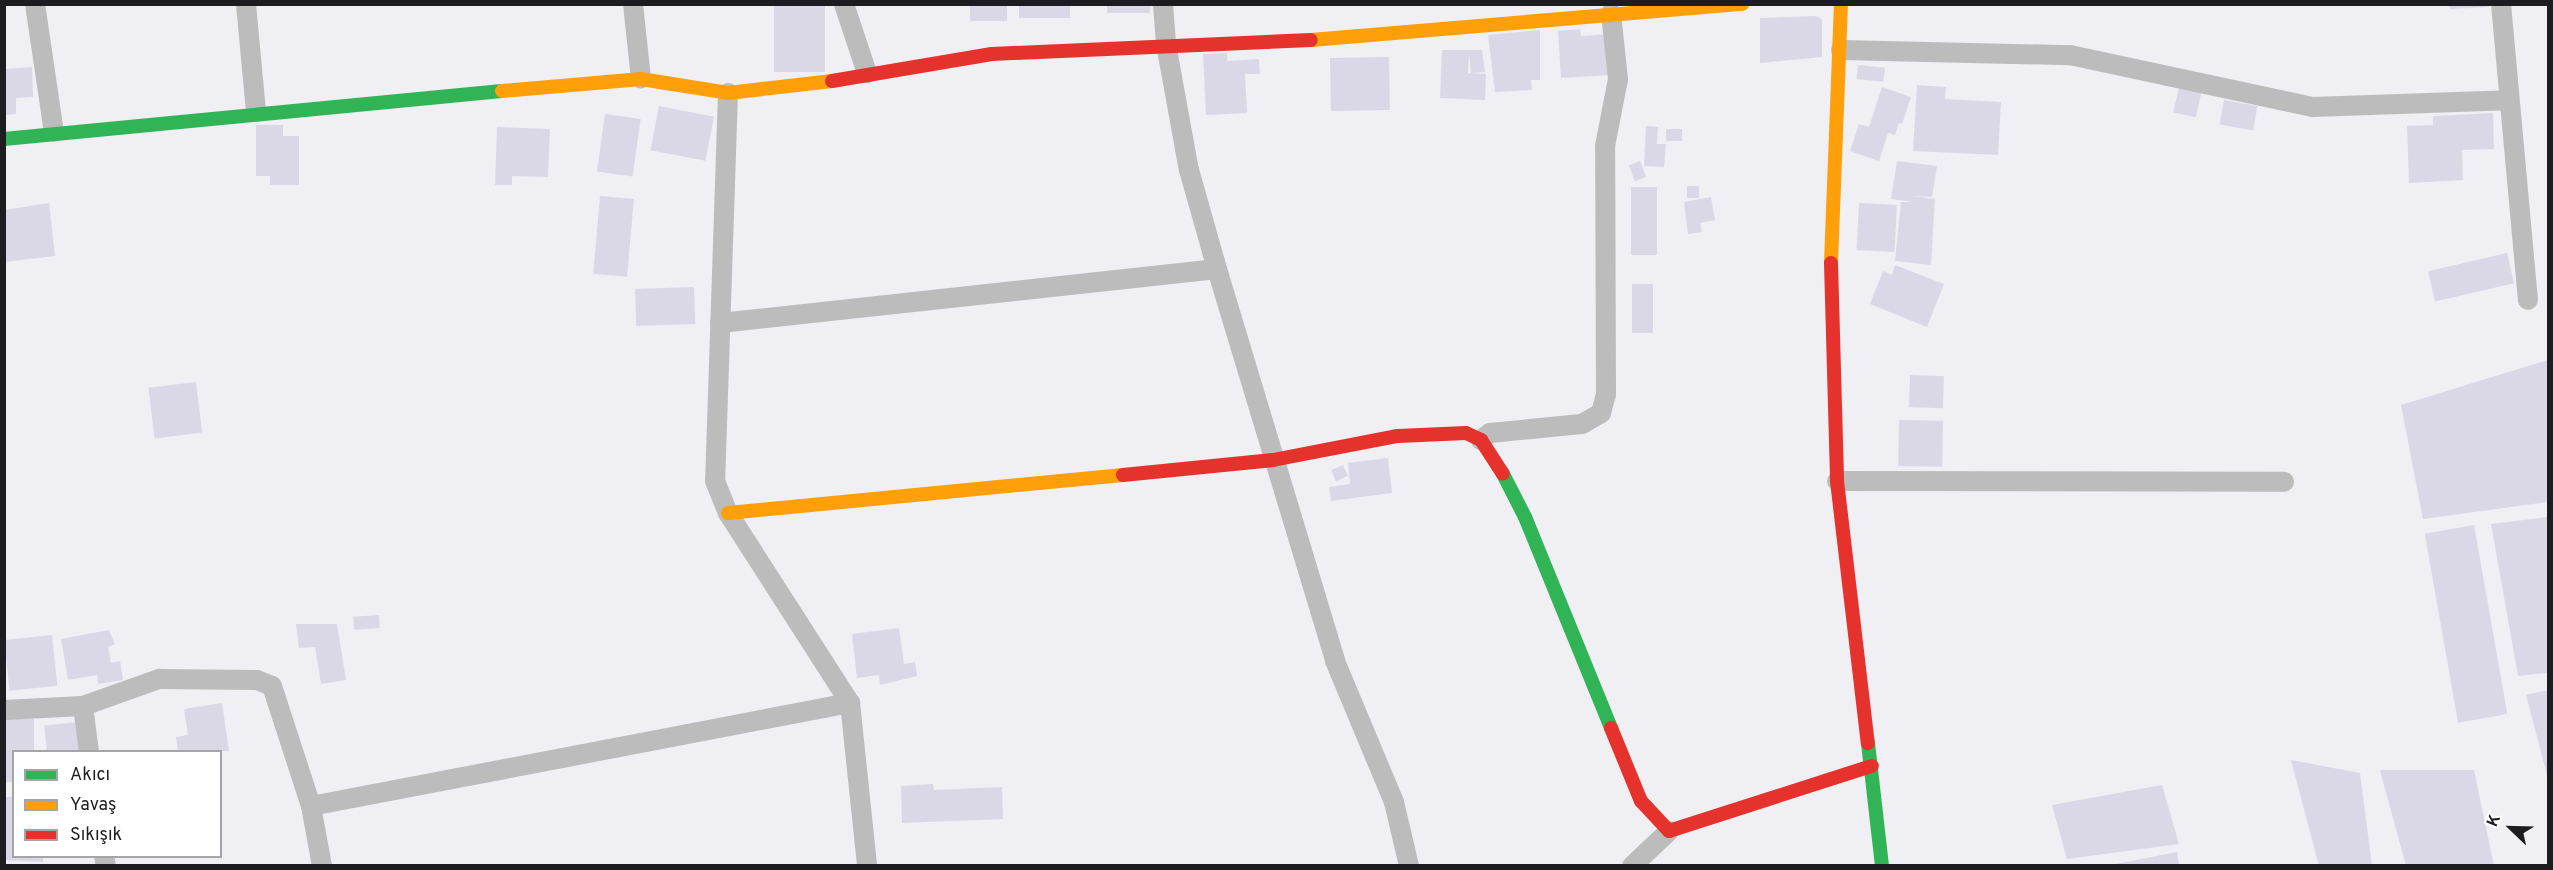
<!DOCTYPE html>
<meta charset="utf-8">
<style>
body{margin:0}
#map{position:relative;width:2553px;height:870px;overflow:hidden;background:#efeff4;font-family:Overpass,sans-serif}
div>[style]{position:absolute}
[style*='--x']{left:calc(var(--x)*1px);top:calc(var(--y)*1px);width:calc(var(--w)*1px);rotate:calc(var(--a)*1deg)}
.building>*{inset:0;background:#dad8e7;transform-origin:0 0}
.street>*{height:20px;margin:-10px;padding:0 10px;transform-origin:10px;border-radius:10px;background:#bbbcbb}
.fast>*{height:14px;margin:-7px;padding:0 7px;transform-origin:7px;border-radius:7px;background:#30b455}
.slow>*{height:14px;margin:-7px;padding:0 7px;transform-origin:7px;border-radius:7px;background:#ff9f0a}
.jam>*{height:14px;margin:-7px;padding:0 7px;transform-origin:7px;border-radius:7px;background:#e5322d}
span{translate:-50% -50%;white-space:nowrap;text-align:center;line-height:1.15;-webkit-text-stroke:4.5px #fff;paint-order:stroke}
.frame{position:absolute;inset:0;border:6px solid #1d1c20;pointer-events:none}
.legend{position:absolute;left:12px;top:750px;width:210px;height:108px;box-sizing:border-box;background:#fff;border:2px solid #a5a4a6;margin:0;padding:8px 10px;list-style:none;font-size:18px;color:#1d1c20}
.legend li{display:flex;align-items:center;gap:12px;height:30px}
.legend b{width:30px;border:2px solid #a5a4a6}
.north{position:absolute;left:2481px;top:798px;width:60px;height:60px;-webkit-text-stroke:4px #fff;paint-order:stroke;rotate:293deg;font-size:16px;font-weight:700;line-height:24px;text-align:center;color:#1d1c20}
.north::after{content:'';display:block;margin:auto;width:21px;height:27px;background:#1d1c20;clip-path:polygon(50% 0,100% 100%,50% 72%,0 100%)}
</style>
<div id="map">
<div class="building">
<i style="left:774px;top:4px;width:51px;height:68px"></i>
<i style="left:970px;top:4px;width:37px;height:17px"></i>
<i style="left:1019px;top:4px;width:51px;height:14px"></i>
<i style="left:1107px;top:4px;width:43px;height:9px"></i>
<i style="clip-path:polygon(2449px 5px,2489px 5px,2489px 7px,2450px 9px)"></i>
<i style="clip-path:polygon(1816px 16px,1822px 19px,1822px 57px,1760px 63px,1760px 18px)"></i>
<i style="clip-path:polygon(1580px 29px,1581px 36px,1609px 34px,1612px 75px,1561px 78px,1558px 31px)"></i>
<i style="clip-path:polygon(1540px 30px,1540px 80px,1531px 80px,1532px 90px,1495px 92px,1488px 35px)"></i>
<i style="clip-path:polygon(1442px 50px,1482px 50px,1485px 72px,1471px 73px,1469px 54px,1468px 73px,1486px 74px,1485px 100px,1440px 98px)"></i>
<i style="clip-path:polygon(1227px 53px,1227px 61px,1259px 59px,1260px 74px,1245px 74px,1247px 113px,1206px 115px,1203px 54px)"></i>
<i style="left:1389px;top:57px;width:53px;height:59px;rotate:89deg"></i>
<i style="left:1858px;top:65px;width:27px;height:14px;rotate:6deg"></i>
<i style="clip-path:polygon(32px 67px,33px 97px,16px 98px,16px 114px,4px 115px,4px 69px)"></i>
<i style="left:2180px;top:83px;width:23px;height:30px;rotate:13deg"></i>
<i style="clip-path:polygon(1917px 85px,1946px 87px,1945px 99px,2001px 102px,1998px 155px,1913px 151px)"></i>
<i style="clip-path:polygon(1882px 87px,1911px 97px,1902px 124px,1899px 123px,1895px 135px,1888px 133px,1879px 161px,1850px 151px,1859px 124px,1869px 127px)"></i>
<i style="left:2224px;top:100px;width:34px;height:25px;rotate:10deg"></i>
<i style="left:659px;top:106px;width:56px;height:45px;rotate:11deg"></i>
<i style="clip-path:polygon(2493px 113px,2494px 149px,2462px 150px,2463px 180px,2409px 183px,2407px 126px,2433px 125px,2433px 116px)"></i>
<i style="left:605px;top:114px;width:36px;height:58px;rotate:8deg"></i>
<i style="clip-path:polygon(256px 125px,283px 125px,283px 136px,299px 136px,299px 185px,270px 185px,270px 176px,256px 176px)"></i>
<i style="clip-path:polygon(1646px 126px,1658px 127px,1657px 144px,1666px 144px,1664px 167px,1644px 166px)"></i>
<i style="clip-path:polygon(497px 127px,550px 129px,548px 177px,512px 176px,512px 185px,495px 185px)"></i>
<i style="left:1666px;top:129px;width:16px;height:12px"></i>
<i style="left:1640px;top:161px;width:17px;height:12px;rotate:69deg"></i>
<i style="clip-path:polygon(1897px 161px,1937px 166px,1932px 197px,1913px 196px,1935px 199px,1931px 265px,1895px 261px,1901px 202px,1913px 202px,1891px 199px)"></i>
<i style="left:1699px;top:186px;width:12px;height:12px;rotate:90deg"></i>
<i style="left:1631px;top:187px;width:26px;height:68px"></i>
<i style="left:600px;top:196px;width:34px;height:78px;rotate:5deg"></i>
<i style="clip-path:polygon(1711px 197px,1715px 220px,1700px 223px,1702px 232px,1688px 234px,1684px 202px)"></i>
<i style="clip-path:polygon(49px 203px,55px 256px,4px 262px,4px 210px)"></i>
<i style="left:1859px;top:203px;width:38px;height:47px;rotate:3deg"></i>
<i style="left:2507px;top:253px;width:31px;height:81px;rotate:77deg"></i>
<i style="clip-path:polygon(1895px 265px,1944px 284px,1927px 327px,1870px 304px,1883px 271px,1892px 275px)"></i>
<i style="left:1632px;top:284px;width:21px;height:49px"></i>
<i style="left:694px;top:287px;width:37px;height:59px;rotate:88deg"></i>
<i style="clip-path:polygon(2548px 360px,2548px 502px,2423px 519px,2401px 405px)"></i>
<i style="left:1910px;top:375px;width:34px;height:32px;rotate:2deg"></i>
<i style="left:196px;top:382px;width:51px;height:48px;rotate:83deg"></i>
<i style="left:1899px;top:420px;width:44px;height:46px;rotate:1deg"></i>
<i style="clip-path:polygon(1388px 458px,1392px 493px,1331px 501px,1329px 487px,1350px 484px,1348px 463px)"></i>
<i style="left:1343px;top:465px;width:12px;height:13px;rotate:66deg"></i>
<i style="clip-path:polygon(2548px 517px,2548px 673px,2518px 676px,2491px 524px)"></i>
<i style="left:2474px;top:525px;width:192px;height:50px;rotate:80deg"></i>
<i style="left:379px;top:615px;width:13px;height:26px;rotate:86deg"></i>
<i style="clip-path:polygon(296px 624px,337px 624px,346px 680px,321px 684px,315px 647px,299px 648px)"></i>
<i style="clip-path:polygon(899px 628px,904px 664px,915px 662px,917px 676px,880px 685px,879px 675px,857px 678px,852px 634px)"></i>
<i style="clip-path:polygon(109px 630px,115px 644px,108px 647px,111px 663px,120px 661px,123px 680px,98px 684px,97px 675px,68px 680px,61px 639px)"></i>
<i style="left:52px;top:635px;width:51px;height:48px;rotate:84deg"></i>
<i style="clip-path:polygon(2548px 690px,2548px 779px,2526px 695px)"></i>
<i style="clip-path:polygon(222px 703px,229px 751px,178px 752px,176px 737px,188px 735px,184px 709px)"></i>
<i style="clip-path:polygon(34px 714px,34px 752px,14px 752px,14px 782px,4px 782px,4px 715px)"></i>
<i style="left:78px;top:722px;width:30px;height:34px;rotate:84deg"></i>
<i style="clip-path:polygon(2291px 760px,2360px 773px,2372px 866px,2319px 866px)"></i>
<i style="clip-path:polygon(2380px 770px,2474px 770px,2494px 866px,2406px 866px)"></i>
<i style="clip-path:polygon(933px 784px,934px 790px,1002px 787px,1003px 819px,902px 823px,901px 786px)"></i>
<i style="clip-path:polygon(2162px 785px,2179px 844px,2067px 859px,2052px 805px)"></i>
<i style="clip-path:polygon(4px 797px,14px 797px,14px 856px,43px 856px,43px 862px,4px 860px)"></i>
<i style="clip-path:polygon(2177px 852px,2179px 866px,2116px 866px,2116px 864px)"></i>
</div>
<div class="street">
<i style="--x:35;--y:4;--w:129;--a:81.6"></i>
<i style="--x:246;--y:4;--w:108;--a:84.7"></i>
<i style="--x:633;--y:4;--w:75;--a:83.9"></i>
<i style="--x:844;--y:4;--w:73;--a:71.6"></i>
<i style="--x:1163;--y:4;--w:40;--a:85.7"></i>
<i style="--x:1166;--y:44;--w:128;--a:79.7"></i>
<i style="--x:1189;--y:170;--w:103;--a:74.2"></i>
<i style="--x:1217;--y:269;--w:409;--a:73.2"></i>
<i style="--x:1335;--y:661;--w:153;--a:67.3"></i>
<i style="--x:1394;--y:802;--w:66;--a:76.8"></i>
<i style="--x:2501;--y:4;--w:297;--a:84.8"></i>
<i style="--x:1841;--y:50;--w:229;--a:1.3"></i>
<i style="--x:2070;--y:55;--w:248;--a:12.1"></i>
<i style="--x:2312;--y:107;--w:196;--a:-2"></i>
<i style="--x:728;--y:93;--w:388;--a:91.9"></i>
<i style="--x:715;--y:481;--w:35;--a:68"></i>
<i style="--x:728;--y:513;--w:226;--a:57.3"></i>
<i style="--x:850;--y:703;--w:164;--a:84"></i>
<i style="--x:720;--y:323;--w:500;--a:-6.2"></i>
<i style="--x:1481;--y:440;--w:11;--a:-38"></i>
<i style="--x:1490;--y:433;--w:92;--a:-5.6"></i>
<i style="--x:1582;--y:424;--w:22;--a:-30"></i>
<i style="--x:1601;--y:413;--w:20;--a:-75"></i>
<i style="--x:1606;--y:394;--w:248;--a:-90.2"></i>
<i style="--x:1605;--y:146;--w:68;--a:-79"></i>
<i style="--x:1618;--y:79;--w:66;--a:-96.1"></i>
<i style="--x:1837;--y:481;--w:447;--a:0.1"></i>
<i style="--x:83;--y:706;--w:46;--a:82.6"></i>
<i style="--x:4;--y:710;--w:79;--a:-2.9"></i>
<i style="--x:83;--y:706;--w:81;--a:-19.6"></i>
<i style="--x:159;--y:679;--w:98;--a:0.6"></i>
<i style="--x:257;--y:680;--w:16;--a:22"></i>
<i style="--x:272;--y:686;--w:126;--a:72"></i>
<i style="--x:311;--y:806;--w:61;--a:79.6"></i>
<i style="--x:311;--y:806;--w:549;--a:-10.82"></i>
<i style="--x:104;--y:856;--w:10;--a:79"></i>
<i style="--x:1632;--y:866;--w:51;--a:-43.4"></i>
</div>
<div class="fast">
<i style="--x:4;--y:139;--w:500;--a:-5.51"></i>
<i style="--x:1503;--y:474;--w:48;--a:62.9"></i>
<i style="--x:1525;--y:517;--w:228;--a:67.8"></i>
<i style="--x:1868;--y:743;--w:124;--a:83.5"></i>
</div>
<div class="slow">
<i style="--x:1311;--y:40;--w:433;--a:-4.8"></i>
<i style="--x:502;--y:91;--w:140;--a:-4.9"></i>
<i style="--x:641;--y:79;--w:88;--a:9.1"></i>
<i style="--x:728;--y:93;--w:105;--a:-6.6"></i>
<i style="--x:1831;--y:263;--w:259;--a:-87.8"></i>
<i style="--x:728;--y:513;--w:397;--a:-5.5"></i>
</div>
<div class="jam">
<i style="--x:832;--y:81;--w:162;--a:-9.6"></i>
<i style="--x:992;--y:54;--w:319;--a:-2.5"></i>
<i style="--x:1831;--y:263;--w:218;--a:88.4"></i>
<i style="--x:1837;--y:481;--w:264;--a:83.3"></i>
<i style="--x:1123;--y:475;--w:151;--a:-5.7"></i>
<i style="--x:1273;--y:460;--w:127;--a:-10.9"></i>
<i style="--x:1398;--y:436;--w:68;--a:-2.5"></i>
<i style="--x:1466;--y:433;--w:17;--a:25"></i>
<i style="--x:1481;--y:440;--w:40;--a:57.1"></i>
<i style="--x:1611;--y:728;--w:79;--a:67.7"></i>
<i style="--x:1641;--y:801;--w:41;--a:47"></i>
<i style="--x:1669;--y:831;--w:213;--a:-17.8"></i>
</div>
<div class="frame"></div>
<ul class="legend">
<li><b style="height:8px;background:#30b455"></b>Akıcı</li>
<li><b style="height:8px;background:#ff9f0a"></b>Yavaş</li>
<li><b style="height:8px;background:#e5322d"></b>Sıkışık</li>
</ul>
<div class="north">K</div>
</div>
